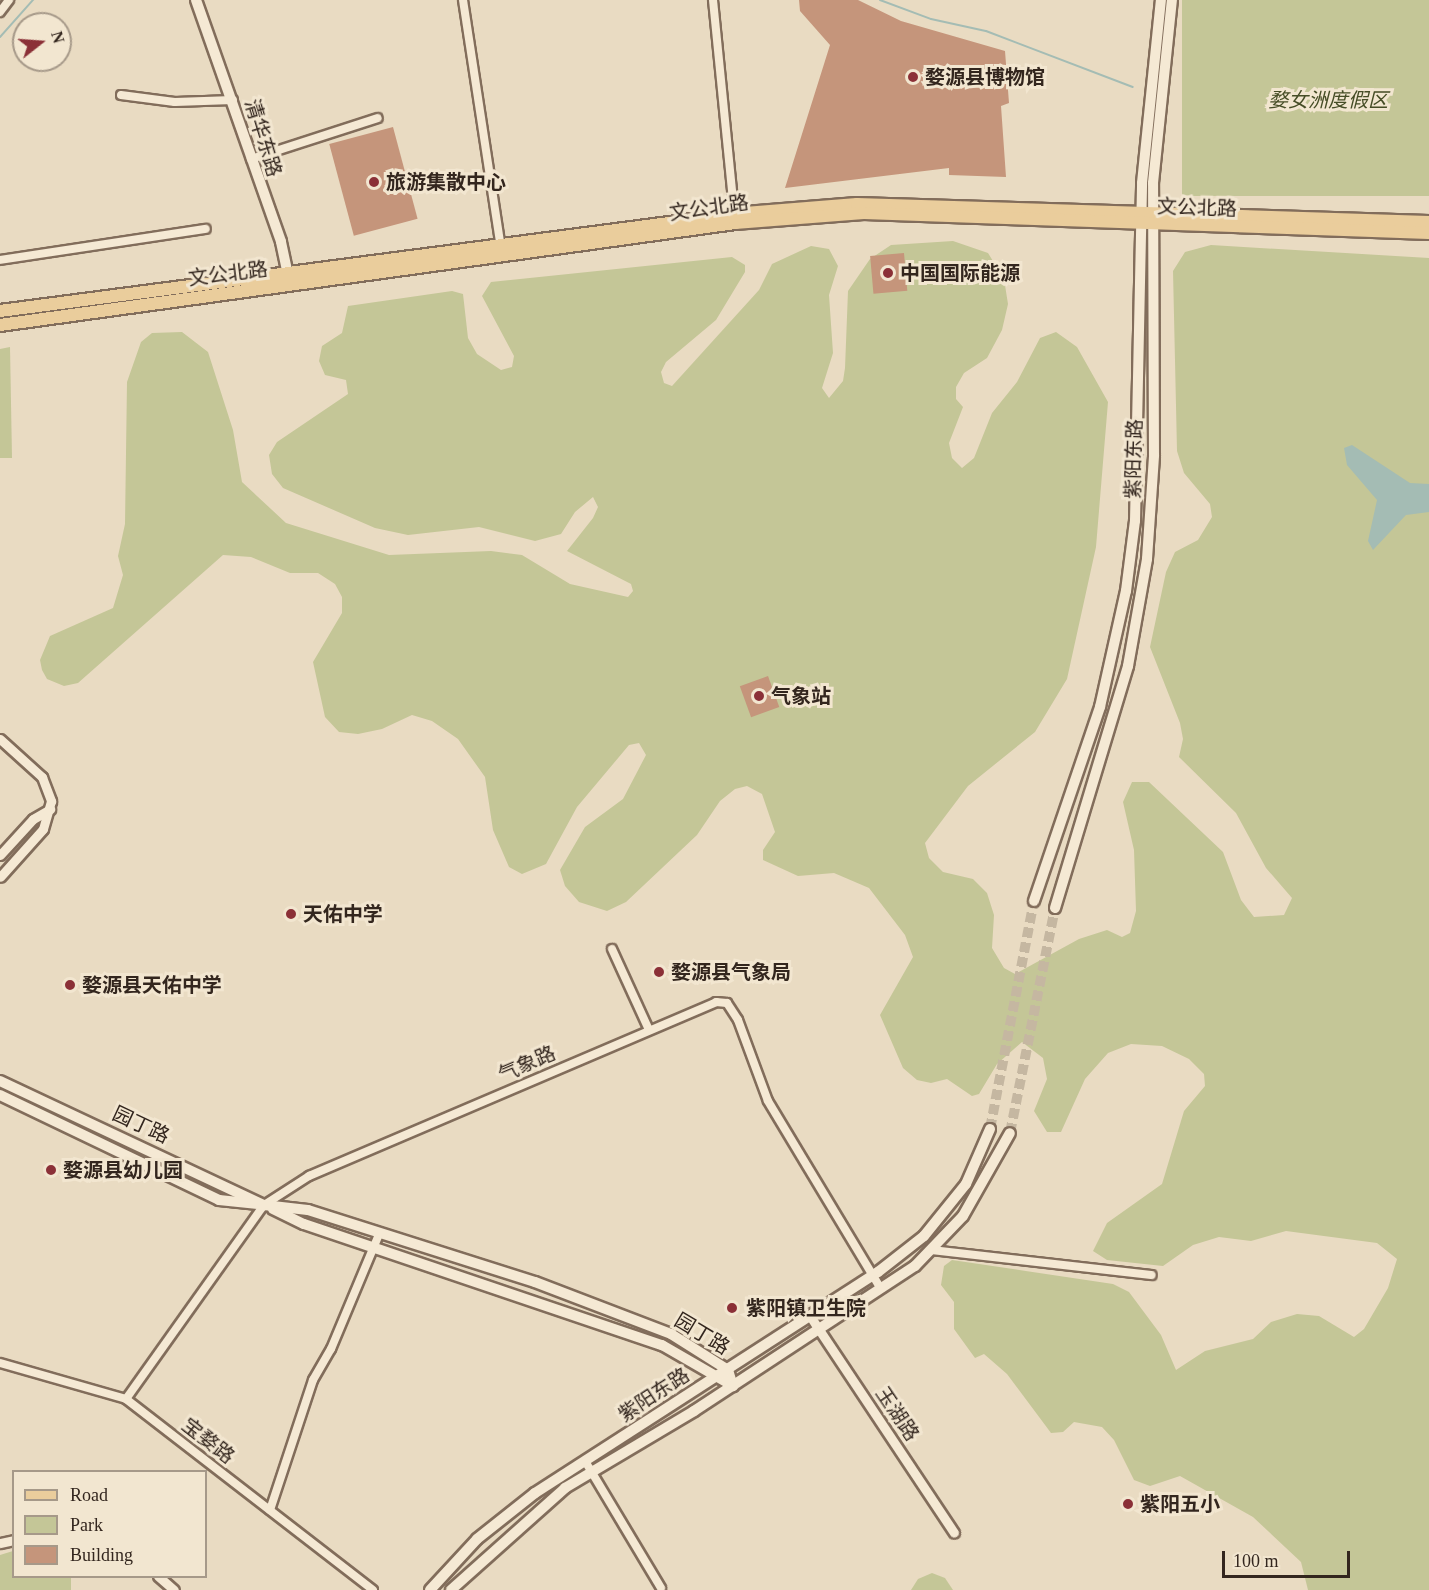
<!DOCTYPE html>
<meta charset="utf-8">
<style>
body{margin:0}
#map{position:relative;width:1429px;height:1590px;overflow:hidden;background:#e9dbc2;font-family:"Times New Roman","Noto Sans SC",serif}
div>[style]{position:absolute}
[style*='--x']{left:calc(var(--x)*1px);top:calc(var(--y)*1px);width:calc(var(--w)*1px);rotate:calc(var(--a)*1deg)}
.green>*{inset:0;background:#c4c697;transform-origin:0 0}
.water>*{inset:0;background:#a4bcb4}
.stream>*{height:2px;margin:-1px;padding:0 1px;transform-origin:1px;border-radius:1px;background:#a4bcb4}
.building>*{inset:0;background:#c5957b;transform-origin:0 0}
.secondary-tunnel>*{height:10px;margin-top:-5px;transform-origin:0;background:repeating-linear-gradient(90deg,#c5b7a1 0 10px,transparent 0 15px)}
.roads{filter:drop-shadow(2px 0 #826d5b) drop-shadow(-2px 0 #826d5b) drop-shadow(0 2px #826d5b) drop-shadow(0 -2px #826d5b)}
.minor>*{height:8px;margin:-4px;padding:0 4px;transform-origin:4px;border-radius:4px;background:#f5e9d4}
.tertiary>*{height:9px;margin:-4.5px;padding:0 4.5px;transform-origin:4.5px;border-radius:4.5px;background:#f5e9d4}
.secondary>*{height:10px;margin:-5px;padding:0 5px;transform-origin:5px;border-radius:5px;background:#f5e9d4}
.primary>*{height:12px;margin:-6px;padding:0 6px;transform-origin:6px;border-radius:6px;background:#eacd9c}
.dots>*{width:16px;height:16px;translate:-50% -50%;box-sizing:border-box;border:3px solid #f2e6d0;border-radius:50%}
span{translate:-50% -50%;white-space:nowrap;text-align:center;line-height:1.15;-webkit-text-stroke:6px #f2e6d0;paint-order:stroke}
.poi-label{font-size:20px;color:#33261e;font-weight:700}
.left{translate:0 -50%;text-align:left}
.park-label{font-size:20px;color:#464d26;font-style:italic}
.street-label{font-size:20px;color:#33261e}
.legend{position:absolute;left:12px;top:1470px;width:195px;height:108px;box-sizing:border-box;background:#f2e6d0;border:2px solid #a69989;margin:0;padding:8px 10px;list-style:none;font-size:18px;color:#33261e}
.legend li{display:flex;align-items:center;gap:12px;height:30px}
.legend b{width:30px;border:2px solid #a69989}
.north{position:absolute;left:12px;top:12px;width:60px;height:60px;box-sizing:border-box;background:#f2e6d0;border:2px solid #a69989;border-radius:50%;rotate:73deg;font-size:16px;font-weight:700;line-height:24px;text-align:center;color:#33261e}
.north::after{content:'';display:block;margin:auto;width:21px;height:27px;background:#8b3037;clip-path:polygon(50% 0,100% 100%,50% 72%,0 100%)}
.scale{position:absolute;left:1222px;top:1551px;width:128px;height:27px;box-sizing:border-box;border:3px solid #33261e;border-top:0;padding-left:8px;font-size:18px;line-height:21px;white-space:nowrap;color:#33261e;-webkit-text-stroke:4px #f2e6d0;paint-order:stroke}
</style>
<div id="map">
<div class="green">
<i style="left:1182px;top:0;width:247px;height:196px"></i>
<i style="clip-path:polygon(953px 241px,988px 253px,1004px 279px,1008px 304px,1002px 330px,987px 358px,964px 373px,956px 387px,956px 399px,963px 407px,949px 443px,952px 458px,962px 468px,974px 458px,992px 413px,1017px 382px,1040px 338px,1056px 332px,1077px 347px,1108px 402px,1096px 547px,1067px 679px,1035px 732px,968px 786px,925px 843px,929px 858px,943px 872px,973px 879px,987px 893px,994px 915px,992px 948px,1004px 968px,1015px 974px,1079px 939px,1107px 930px,1122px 937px,1130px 933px,1136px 911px,1134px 850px,1123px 802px,1132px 782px,1149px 782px,1223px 852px,1241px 900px,1254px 917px,1284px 915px,1292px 898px,1266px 868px,1236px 813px,1179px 757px,1183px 739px,1180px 723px,1150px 647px,1166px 572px,1175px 552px,1198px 540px,1212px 517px,1210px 504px,1184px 473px,1177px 451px,1173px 271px,1185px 252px,1211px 245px,1429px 258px,1429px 1590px,1308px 1590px,1301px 1562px,1253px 1517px,1180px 1476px,1150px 1486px,1134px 1480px,1114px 1440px,1102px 1427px,1074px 1422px,1063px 1432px,1051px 1433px,1007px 1374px,984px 1354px,975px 1358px,954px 1329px,954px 1302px,941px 1285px,944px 1266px,952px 1260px,1113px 1284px,1129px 1292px,1161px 1335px,1176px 1370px,1205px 1351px,1253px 1339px,1271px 1322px,1297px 1314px,1319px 1316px,1354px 1337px,1364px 1329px,1388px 1288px,1397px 1259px,1377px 1243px,1286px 1231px,1251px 1241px,1219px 1237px,1193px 1245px,1163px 1266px,1107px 1260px,1093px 1251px,1107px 1223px,1162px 1184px,1184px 1111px,1205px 1086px,1204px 1074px,1189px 1059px,1162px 1046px,1131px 1044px,1108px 1053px,1085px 1079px,1061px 1132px,1047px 1132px,1034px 1111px,1047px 1079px,1043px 1058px,1022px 1042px,997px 1064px,979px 1094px,972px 1096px,947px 1079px,931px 1083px,917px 1080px,903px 1068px,880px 1015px,913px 957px,905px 935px,869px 888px,834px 873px,798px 876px,763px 860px,763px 850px,775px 832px,762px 794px,747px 786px,735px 789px,720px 801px,697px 835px,626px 902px,607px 911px,579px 902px,565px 886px,560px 870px,585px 827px,623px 799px,646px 755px,639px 743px,629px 745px,577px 807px,546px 864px,522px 874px,509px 867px,493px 830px,485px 777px,458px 739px,432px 721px,412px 715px,382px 729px,358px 734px,339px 732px,325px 717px,313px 662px,342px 613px,342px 597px,335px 584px,318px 573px,290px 573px,251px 557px,223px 555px,78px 683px,64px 686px,47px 679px,42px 670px,40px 660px,50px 636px,113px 608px,123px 575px,118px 556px,125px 524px,127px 382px,141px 342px,152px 333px,182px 332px,208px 352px,233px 430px,242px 482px,286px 523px,389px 555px,491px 551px,522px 555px,570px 584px,628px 597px,633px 591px,631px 584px,567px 551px,593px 518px,598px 507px,593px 497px,575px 512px,561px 534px,535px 541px,479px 527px,408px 535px,375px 528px,283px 488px,272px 474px,269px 455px,277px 442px,348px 394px,346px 380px,325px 375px,319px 361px,322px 346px,342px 333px,348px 306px,452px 291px,463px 294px,468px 338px,477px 354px,501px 370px,512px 367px,514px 356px,482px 296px,491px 282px,732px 257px,745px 265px,745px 272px,716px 320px,666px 362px,661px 372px,664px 383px,672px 386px,759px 290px,772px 264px,811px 246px,829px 249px,838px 266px,829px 295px,833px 353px,822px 388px,829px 398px,843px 381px,845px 368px,848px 291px,870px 259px,891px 245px)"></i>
<i style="clip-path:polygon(10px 347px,12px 458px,0 458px,0 349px)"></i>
<i style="clip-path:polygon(13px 1551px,14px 1576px,71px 1577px,71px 1590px,0 1590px,0 1555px)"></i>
<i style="clip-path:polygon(932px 1573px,945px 1578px,953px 1590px,911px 1590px,918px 1579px)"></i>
</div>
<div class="water">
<i style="clip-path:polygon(1352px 445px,1410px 483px,1429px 484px,1429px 512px,1406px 515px,1373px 550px,1368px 541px,1377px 500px,1347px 465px,1344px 448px)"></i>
</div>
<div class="stream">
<i style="--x:880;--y:0;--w:54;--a:20.4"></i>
<i style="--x:931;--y:19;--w:56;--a:12.3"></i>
<i style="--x:986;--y:31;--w:157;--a:20.9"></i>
<i style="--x:0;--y:37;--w:50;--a:-48.3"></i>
</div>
<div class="building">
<i style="clip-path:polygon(799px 0,858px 0,901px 21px,1005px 51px,1009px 103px,1001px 106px,1006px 177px,949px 175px,949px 168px,785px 188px,830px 45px,800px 11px)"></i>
<i style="left:393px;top:127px;width:95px;height:66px;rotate:75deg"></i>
<i style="left:904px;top:253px;width:38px;height:34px;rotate:85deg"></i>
<i style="left:768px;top:676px;width:33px;height:30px;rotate:70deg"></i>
</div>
<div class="secondary-tunnel">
<i style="--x:990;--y:1129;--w:232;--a:-79.1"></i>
<i style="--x:1010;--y:1133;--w:229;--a:-78.7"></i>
</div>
<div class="roads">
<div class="minor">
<i style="--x:463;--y:0;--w:250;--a:81.3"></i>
<i style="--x:713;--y:0;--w:220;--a:84.3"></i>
<i style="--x:0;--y:12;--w:15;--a:-53"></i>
<i style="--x:121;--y:95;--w:54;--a:7.4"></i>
<i style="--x:175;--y:102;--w:58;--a:-2"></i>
<i style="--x:251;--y:159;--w:133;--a:-17.9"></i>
<i style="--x:0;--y:260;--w:208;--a:-8.6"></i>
<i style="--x:612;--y:949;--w:89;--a:65.4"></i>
<i style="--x:931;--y:1250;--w:222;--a:6.5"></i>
<i style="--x:0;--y:1363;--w:131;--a:15.9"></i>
<i style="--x:126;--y:1399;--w:312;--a:37.7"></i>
<i style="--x:126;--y:1399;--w:238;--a:-54.6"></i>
<i style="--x:264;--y:1205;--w:54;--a:-32.8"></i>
<i style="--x:309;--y:1176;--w:443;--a:-23.1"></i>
<i style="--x:716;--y:1002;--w:11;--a:5"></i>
<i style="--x:727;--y:1003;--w:20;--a:57"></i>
<i style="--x:738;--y:1020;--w:86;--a:69.7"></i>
<i style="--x:768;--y:1101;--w:219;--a:59"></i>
<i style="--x:585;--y:1461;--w:148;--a:59.1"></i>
<i style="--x:270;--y:1510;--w:137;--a:-71.7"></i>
<i style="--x:313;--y:1380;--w:36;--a:-60"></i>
<i style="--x:331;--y:1349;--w:125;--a:-67.3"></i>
</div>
<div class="tertiary">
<i style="--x:0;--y:739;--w:57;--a:42.1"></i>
<i style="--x:42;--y:777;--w:26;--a:69"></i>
<i style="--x:51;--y:801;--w:29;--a:106"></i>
<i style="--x:43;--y:829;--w:64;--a:131.9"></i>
<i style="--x:0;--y:855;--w:49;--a:-47.5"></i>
<i style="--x:33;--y:819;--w:20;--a:-30"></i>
<i style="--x:810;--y:1316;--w:260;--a:56.4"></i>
<i style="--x:0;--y:1543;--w:14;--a:-12"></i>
<i style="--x:158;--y:1576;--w:21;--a:41"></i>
</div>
<div class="secondary">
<i style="--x:196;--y:0;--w:256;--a:70.6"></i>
<i style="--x:281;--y:242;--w:40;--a:78"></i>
<i style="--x:1034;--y:901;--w:205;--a:-71.2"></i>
<i style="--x:1100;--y:707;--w:119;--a:-77.4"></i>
<i style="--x:1126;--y:591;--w:71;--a:-82.7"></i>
<i style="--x:1135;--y:521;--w:338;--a:-88.8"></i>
<i style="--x:1142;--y:183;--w:184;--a:-84.1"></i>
<i style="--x:1055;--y:908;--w:253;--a:-73.2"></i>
<i style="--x:1128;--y:666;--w:109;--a:-79.9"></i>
<i style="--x:1147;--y:559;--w:104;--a:-86.1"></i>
<i style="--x:1154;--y:455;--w:272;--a:-90.2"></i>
<i style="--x:1153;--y:183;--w:184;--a:-84.1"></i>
<i style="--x:0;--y:1081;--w:292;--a:25.2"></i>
<i style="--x:264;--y:1205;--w:44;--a:6.5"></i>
<i style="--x:308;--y:1210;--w:238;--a:17.6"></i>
<i style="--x:535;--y:1282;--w:146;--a:20.9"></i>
<i style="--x:671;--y:1334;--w:67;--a:32.3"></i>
<i style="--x:728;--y:1370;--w:17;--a:73"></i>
<i style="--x:0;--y:1095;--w:243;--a:25.6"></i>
<i style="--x:219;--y:1200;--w:39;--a:6"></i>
<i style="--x:273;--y:1209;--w:34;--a:26"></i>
<i style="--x:304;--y:1224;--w:378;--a:18.7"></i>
<i style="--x:662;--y:1345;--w:82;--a:30"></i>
<i style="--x:430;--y:1590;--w:69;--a:-47.3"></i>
<i style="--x:477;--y:1539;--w:74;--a:-38.4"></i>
<i style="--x:535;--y:1493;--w:408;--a:-32.8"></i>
<i style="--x:878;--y:1272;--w:58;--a:-38"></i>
<i style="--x:924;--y:1236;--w:67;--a:-51.1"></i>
<i style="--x:966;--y:1184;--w:60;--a:-66.4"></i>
<i style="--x:451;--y:1590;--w:153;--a:-41.8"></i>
<i style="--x:565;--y:1488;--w:150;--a:-30.8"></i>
<i style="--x:694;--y:1411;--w:264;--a:-33.3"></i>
<i style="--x:915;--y:1266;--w:69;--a:-46.2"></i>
<i style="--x:963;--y:1216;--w:95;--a:-60.5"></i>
</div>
<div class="primary">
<i style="--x:0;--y:311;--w:751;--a:-7.49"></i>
<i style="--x:745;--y:213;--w:112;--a:-4.6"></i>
<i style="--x:857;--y:204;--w:572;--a:1.8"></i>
<i style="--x:0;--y:325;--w:742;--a:-7.9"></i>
<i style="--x:735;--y:223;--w:129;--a:-4.4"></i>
<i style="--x:864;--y:213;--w:565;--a:2.03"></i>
</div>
</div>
<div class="dots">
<i style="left:913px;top:77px;background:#8b3037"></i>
<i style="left:374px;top:182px;background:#8b3037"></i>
<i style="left:888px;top:273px;background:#8b3037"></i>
<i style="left:759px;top:696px;background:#8b3037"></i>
<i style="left:291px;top:914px;background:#8b3037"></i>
<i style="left:659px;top:972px;background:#8b3037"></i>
<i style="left:70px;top:985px;background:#8b3037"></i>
<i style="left:51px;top:1170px;background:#8b3037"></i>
<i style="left:732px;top:1308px;background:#8b3037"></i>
<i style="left:1128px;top:1504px;background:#8b3037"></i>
</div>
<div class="poi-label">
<span class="left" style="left:925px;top:77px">婺源县博物馆</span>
<span class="left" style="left:386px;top:182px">旅游集散中心</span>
<span class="left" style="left:900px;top:273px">中国国际能源</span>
<span class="left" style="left:771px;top:696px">气象站</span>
<span class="left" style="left:303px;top:914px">天佑中学</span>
<span class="left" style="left:671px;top:972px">婺源县气象局</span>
<span class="left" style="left:82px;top:985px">婺源县天佑中学</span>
<span class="left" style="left:63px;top:1170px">婺源县幼儿园</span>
<span class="left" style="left:746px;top:1308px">紫阳镇卫生院</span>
<span class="left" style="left:1140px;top:1504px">紫阳五小</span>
</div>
<div class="park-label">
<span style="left:1328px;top:100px">婺女洲度假区</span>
</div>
<div class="street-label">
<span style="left:263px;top:138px;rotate:73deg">清华东路</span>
<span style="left:709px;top:208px;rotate:-8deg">文公北路</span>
<span style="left:1197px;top:208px;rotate:2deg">文公北路</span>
<span style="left:228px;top:274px;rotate:-7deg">文公北路</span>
<span style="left:1134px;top:459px;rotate:-88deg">紫阳东路</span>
<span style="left:527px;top:1064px;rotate:-23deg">气象路</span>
<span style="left:141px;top:1125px;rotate:25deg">园丁路</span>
<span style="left:702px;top:1334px;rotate:31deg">园丁路</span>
<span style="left:654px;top:1395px;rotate:-33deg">紫阳东路</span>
<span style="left:897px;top:1414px;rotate:56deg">玉湖路</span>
<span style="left:208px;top:1441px;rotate:38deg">宝婺路</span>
</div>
<ul class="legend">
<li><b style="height:8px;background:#eacd9c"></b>Road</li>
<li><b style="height:16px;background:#c4c697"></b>Park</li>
<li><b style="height:16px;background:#c5957b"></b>Building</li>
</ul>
<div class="north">N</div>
<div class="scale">100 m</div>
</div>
